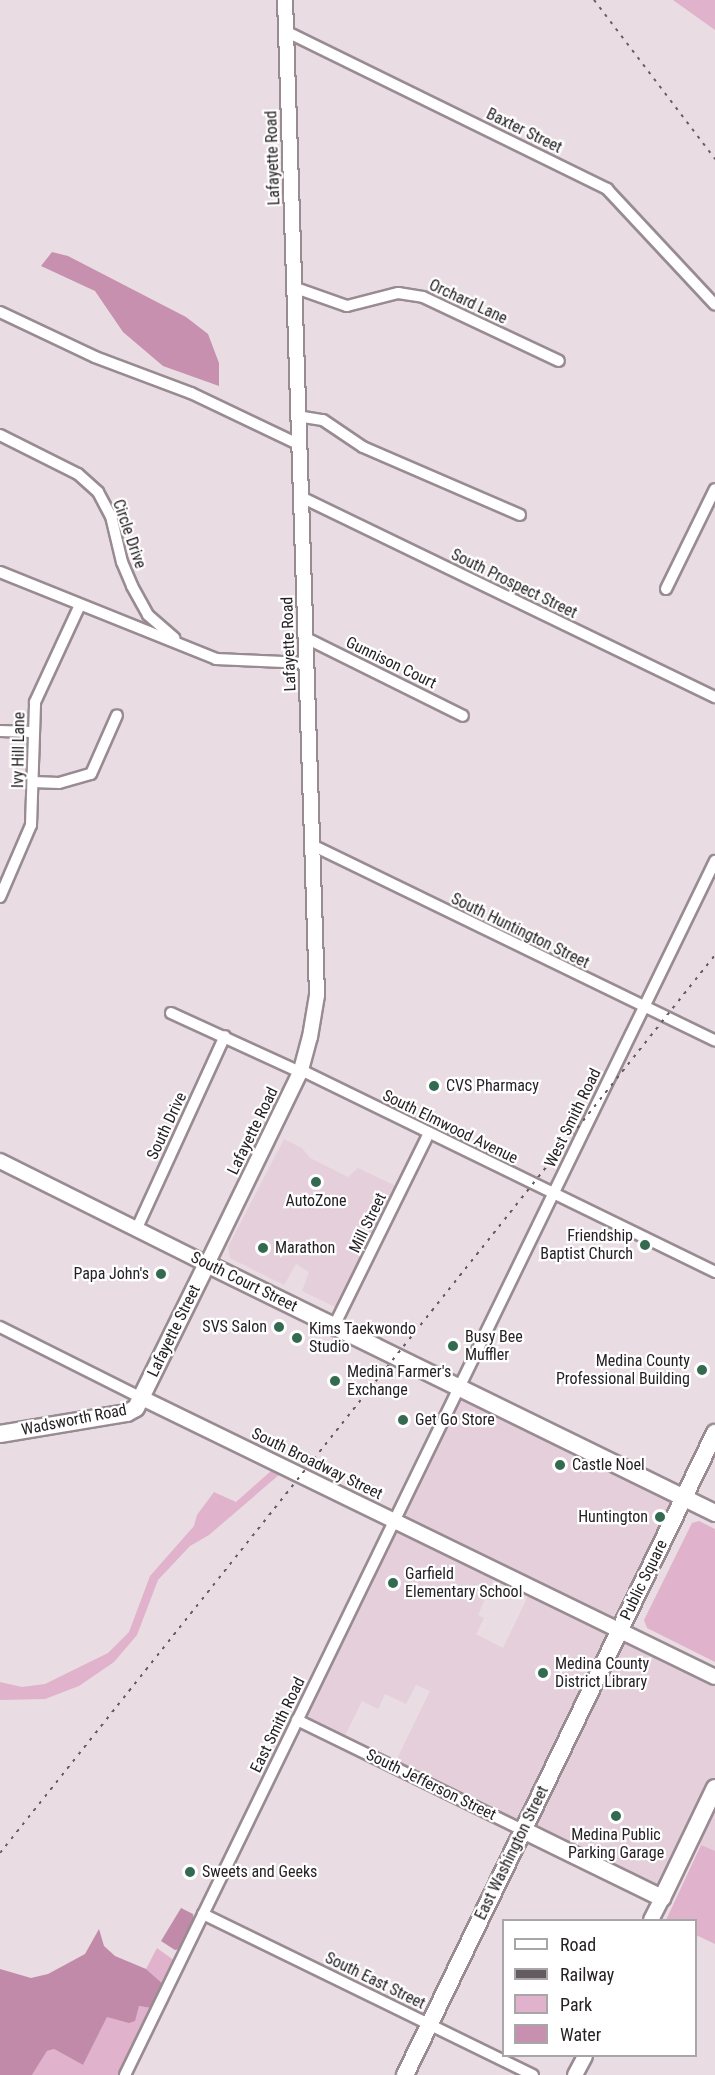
<!DOCTYPE html>
<style>
body{margin:0}
#map{position:relative;width:715px;height:2075px;overflow:hidden;background:#eadce3;font-family:"Roboto Condensed",sans-serif}
div>[style]{position:absolute}
[style*='--x']{left:calc(var(--x)*1px);top:calc(var(--y)*1px);width:calc(var(--w)*1px);rotate:calc(var(--a)*1deg)}
.built>*{inset:0;background:#e4cfda}
.green>*{inset:0;background:#e1b2cb}
.forest>*{inset:0;background:#c18aa8}
.water>*{inset:0;background:#c790ae}
.roads{filter:drop-shadow(2px 0 #988b92) drop-shadow(-2px 0 #988b92) drop-shadow(0 2px #988b92) drop-shadow(0 -2px #988b92)}
.minor>*{height:10px;margin:-5px;padding:0 5px;transform-origin:5px;border-radius:5px;background:#fff}
.major>*{height:14px;margin:-7px;padding:0 7px;transform-origin:7px;border-radius:7px;background:#fff}
.highway>*{height:16px;margin:-8px;padding:0 8px;transform-origin:8px;border-radius:8px;background:#fff}
.rail>*{height:2px;margin-top:-1px;transform-origin:0;background:repeating-linear-gradient(90deg,#635b5f 0 3px,transparent 0 9px)}
.dots>*{width:16px;height:16px;translate:-50% -50%;box-sizing:border-box;border:3px solid #fff;border-radius:50%}
span{translate:-50% -50%;white-space:nowrap;text-align:center;line-height:1.15;-webkit-text-stroke:4.5px #fff;paint-order:stroke}
.street-label{font-size:16px;color:#262124}
.poi-label{font-size:16px;color:#262124}
.left{translate:0 -50%;text-align:left}
.right{translate:-100% -50%;text-align:right}
.legend{position:absolute;left:502px;top:1919px;width:195px;height:138px;box-sizing:border-box;background:#fff;border:2px solid #a8a6a7;margin:0;padding:8px 10px;list-style:none;font-size:18px;color:#262124}
.legend li{display:flex;align-items:center;gap:12px;height:30px}
.legend b{width:30px;border:2px solid #a8a6a7}
</style>
<div id="map">
<div class="built">
<i style="clip-path:polygon(284px 1139px,302px 1148px,310px 1158px,348px 1177px,358px 1168px,396px 1186px,337px 1308px,302px 1291px,309px 1272px,296px 1264px,284px 1285px,230px 1258px,228px 1247px)"></i>
<i style="clip-path:polygon(evenodd,458px 1388px,684px 1498px,619px 1630px,715px 1677px,715px 1852px,690px 1840px,662px 1898px,393px 1767px,430px 1691px,416px 1685px,406px 1704px,385px 1694px,378px 1709px,362px 1701px,342px 1742px,297px 1720px,458px 1388px,497px 1571px,532px 1588px,503px 1648px,476px 1634px,484px 1618px,478px 1615px,497px 1571px)"></i>
</div>
<div class="green">
<i style="clip-path:polygon(673px 0,715px 0,715px 30px)"></i>
<i style="clip-path:polygon(279px 1464px,287px 1468px,209px 1535px,190px 1546px,158px 1580px,137px 1635px,114px 1662px,79px 1686px,45px 1699px,0 1700px,0 1682px,22px 1687px,45px 1684px,108px 1653px,129px 1632px,150px 1576px,194px 1526px,197px 1515px,214px 1492px,236px 1502px)"></i>
<i style="clip-path:polygon(699px 1521px,715px 1529px,715px 1662px,647px 1628px,644px 1620px,692px 1523px)"></i>
<i style="clip-path:polygon(701px 1845px,715px 1851px,715px 1944px,696px 1935px,696px 1920px,666px 1920px)"></i>
<i style="clip-path:polygon(157px 1948px,175px 1961px,163px 1984px,146px 1969px)"></i>
<i style="clip-path:polygon(139px 2006px,151px 2008px,119px 2075px,32px 2075px,47px 2051px,54px 2049px,83px 2065px,107px 2016px)"></i>
</div>
<div class="forest">
<i style="clip-path:polygon(181px 1908px,193px 1914px,194px 1920px,180px 1949px,175px 1950px,161px 1941px)"></i>
<i style="clip-path:polygon(99px 1929px,104px 1946px,115px 1956px,146px 1969px,163px 1984px,151px 2008px,139px 2006px,135px 2021px,129px 2023px,107px 2017px,83px 2065px,54px 2049px,47px 2051px,32px 2075px,0 2075px,0 1969px,31px 1978px,48px 1974px,85px 1954px)"></i>
</div>
<div class="water">
<i style="clip-path:polygon(52px 252px,68px 256px,186px 317px,208px 334px,219px 363px,219px 386px,163px 366px,123px 332px,95px 291px,41px 266px)"></i>
</div>
<div class="roads">
<div class="minor">
<i style="--x:285;--y:31;--w:359;--a:26.1"></i>
<i style="--x:607;--y:189;--w:158;--a:47"></i>
<i style="--x:293;--y:287;--w:57;--a:19.4"></i>
<i style="--x:347;--y:306;--w:53;--a:-14.3"></i>
<i style="--x:398;--y:293;--w:25;--a:9"></i>
<i style="--x:423;--y:297;--w:150;--a:25.2"></i>
<i style="--x:0;--y:312;--w:105;--a:25.3"></i>
<i style="--x:95;--y:357;--w:103;--a:20.6"></i>
<i style="--x:191;--y:393;--w:119;--a:25.5"></i>
<i style="--x:297;--y:416;--w:26;--a:9"></i>
<i style="--x:323;--y:420;--w:48;--a:34"></i>
<i style="--x:363;--y:447;--w:171;--a:23.4"></i>
<i style="--x:0;--y:435;--w:87;--a:26.6"></i>
<i style="--x:78;--y:474;--w:27;--a:42"></i>
<i style="--x:98;--y:492;--w:27;--a:62"></i>
<i style="--x:111;--y:516;--w:47;--a:76.6"></i>
<i style="--x:122;--y:562;--w:26;--a:67"></i>
<i style="--x:132;--y:586;--w:33;--a:61"></i>
<i style="--x:148;--y:615;--w:35;--a:41"></i>
<i style="--x:301;--y:497;--w:460;--a:25.8"></i>
<i style="--x:0;--y:572;--w:233;--a:21.9"></i>
<i style="--x:216;--y:659;--w:90;--a:2.5"></i>
<i style="--x:666;--y:589;--w:111;--a:-63.9"></i>
<i style="--x:306;--y:638;--w:175;--a:26.4"></i>
<i style="--x:0;--y:731;--w:32;--a:2"></i>
<i style="--x:33;--y:782;--w:26;--a:2"></i>
<i style="--x:59;--y:783;--w:33;--a:-16"></i>
<i style="--x:91;--y:774;--w:64;--a:-66.2"></i>
<i style="--x:312;--y:845;--w:448;--a:25.9"></i>
<i style="--x:0;--y:897;--w:78;--a:-66.7"></i>
<i style="--x:31;--y:825;--w:123;--a:-88.1"></i>
<i style="--x:35;--y:702;--w:105;--a:-65.1"></i>
<i style="--x:171;--y:1013;--w:142;--a:24.6"></i>
<i style="--x:301;--y:1070;--w:461;--a:26"></i>
<i style="--x:137;--y:1228;--w:211;--a:-65.4"></i>
<i style="--x:334;--y:1326;--w:215;--a:-63.8"></i>
<i style="--x:0;--y:1327;--w:159;--a:26.6"></i>
<i style="--x:297;--y:1720;--w:251;--a:26"></i>
<i style="--x:203;--y:1914;--w:367;--a:26"></i>
<i style="--x:125;--y:2075;--w:1350;--a:-64.08"></i>
</div>
<div class="major">
<i style="--x:0;--y:1161;--w:231;--a:26.5"></i>
<i style="--x:207;--y:1264;--w:216;--a:-64.1"></i>
<i style="--x:301;--y:1070;--w:34;--a:-75"></i>
<i style="--x:310;--y:1037;--w:43;--a:-80.5"></i>
<i style="--x:317;--y:995;--w:996;--a:-91.84"></i>
<i style="--x:142;--y:1398;--w:637;--a:25.96"></i>
<i style="--x:651;--y:1920;--w:25;--a:-63"></i>
<i style="--x:575;--y:2075;--w:21;--a:-62"></i>
</div>
<div class="highway">
<i style="--x:0;--y:1434;--w:129;--a:-9.4"></i>
<i style="--x:127;--y:1413;--w:10;--a:-29"></i>
<i style="--x:136;--y:1408;--w:161;--a:-63.8"></i>
<i style="--x:207;--y:1264;--w:566;--a:26.11"></i>
<i style="--x:523;--y:1830;--w:155;--a:26.1"></i>
<i style="--x:662;--y:1898;--w:122;--a:-64.3"></i>
<i style="--x:405;--y:2075;--w:713;--a:-64.23"></i>
</div>
</div>
<div class="rail">
<i style="--x:594;--y:0;--w:200;--a:52.7"></i>
<i style="--x:0;--y:1853;--w:1148;--a:-51.47"></i>
</div>
<div class="dots">
<i style="left:434px;top:1086px;background:#336a50"></i>
<i style="left:316px;top:1182px;background:#336a50"></i>
<i style="left:645px;top:1245px;background:#336a50"></i>
<i style="left:263px;top:1248px;background:#336a50"></i>
<i style="left:161px;top:1274px;background:#336a50"></i>
<i style="left:279px;top:1327px;background:#336a50"></i>
<i style="left:297px;top:1338px;background:#336a50"></i>
<i style="left:453px;top:1346px;background:#336a50"></i>
<i style="left:702px;top:1370px;background:#336a50"></i>
<i style="left:335px;top:1381px;background:#336a50"></i>
<i style="left:403px;top:1420px;background:#336a50"></i>
<i style="left:560px;top:1465px;background:#336a50"></i>
<i style="left:660px;top:1517px;background:#336a50"></i>
<i style="left:393px;top:1583px;background:#336a50"></i>
<i style="left:543px;top:1673px;background:#336a50"></i>
<i style="left:616px;top:1816px;background:#336a50"></i>
<i style="left:190px;top:1872px;background:#336a50"></i>
</div>
<div class="street-label">
<span style="left:524px;top:131px;rotate:26deg">Baxter Street</span>
<span style="left:273px;top:158px;rotate:-92deg">Lafayette Road</span>
<span style="left:468px;top:302px;rotate:25deg">Orchard Lane</span>
<span style="left:129px;top:534px;rotate:71deg">Circle Drive</span>
<span style="left:514px;top:584px;rotate:26deg">South Prospect Street</span>
<span style="left:289px;top:644px;rotate:-92deg">Lafayette Road</span>
<span style="left:391px;top:663px;rotate:26deg">Gunnison Court</span>
<span style="left:19px;top:750px;rotate:-89deg">Ivy Hill Lane</span>
<span style="left:520px;top:931px;rotate:26deg">South Huntington Street</span>
<span style="left:573px;top:1118px;rotate:-64deg">West Smith Road</span>
<span style="left:167px;top:1126px;rotate:-65deg">South Drive</span>
<span style="left:450px;top:1127px;rotate:26deg">South Elmwood Avenue</span>
<span style="left:253px;top:1131px;rotate:-64deg">Lafayette Road</span>
<span style="left:368px;top:1223px;rotate:-64deg">Mill Street</span>
<span style="left:244px;top:1282px;rotate:26deg">South Court Street</span>
<span style="left:174px;top:1331px;rotate:-64deg">Lafayette Street</span>
<span style="left:74px;top:1420px;rotate:-11deg">Wadsworth Road</span>
<span style="left:317px;top:1464px;rotate:26deg">South Broadway Street</span>
<span style="left:644px;top:1580px;rotate:-64deg">Public Square</span>
<span style="left:278px;top:1725px;rotate:-64deg">East Smith Road</span>
<span style="left:431px;top:1785px;rotate:26deg">South Jefferson Street</span>
<span style="left:512px;top:1853px;rotate:-64deg">East Washington Street</span>
<span style="left:375px;top:1981px;rotate:26deg">South East Street</span>
</div>
<div class="poi-label">
<span class="left" style="left:446px;top:1086px">CVS Pharmacy</span>
<span style="left:316px;top:1201px">AutoZone</span>
<span class="right" style="left:633px;top:1245px">Friendship<br>Baptist Church</span>
<span class="left" style="left:275px;top:1248px">Marathon</span>
<span class="right" style="left:149px;top:1274px">Papa John's</span>
<span class="right" style="left:267px;top:1327px">SVS Salon</span>
<span class="left" style="left:309px;top:1338px">Kims Taekwondo<br>Studio</span>
<span class="left" style="left:465px;top:1346px">Busy Bee<br>Muffler</span>
<span class="right" style="left:690px;top:1370px">Medina County<br>Professional Building</span>
<span class="left" style="left:347px;top:1381px">Medina Farmer's<br>Exchange</span>
<span class="left" style="left:415px;top:1420px">Get Go Store</span>
<span class="left" style="left:572px;top:1465px">Castle Noel</span>
<span class="right" style="left:648px;top:1517px">Huntington</span>
<span class="left" style="left:405px;top:1583px">Garfield<br>Elementary School</span>
<span class="left" style="left:555px;top:1673px">Medina County<br>District Library</span>
<span style="left:616px;top:1844px">Medina Public<br>Parking Garage</span>
<span class="left" style="left:202px;top:1872px">Sweets and Geeks</span>
</div>
<ul class="legend">
<li><b style="height:8px;background:#fff"></b>Road</li>
<li><b style="height:8px;background:#635b5f"></b>Railway</li>
<li><b style="height:16px;background:#e1b2cb"></b>Park</li>
<li><b style="height:16px;background:#c790ae"></b>Water</li>
</ul>
</div>
